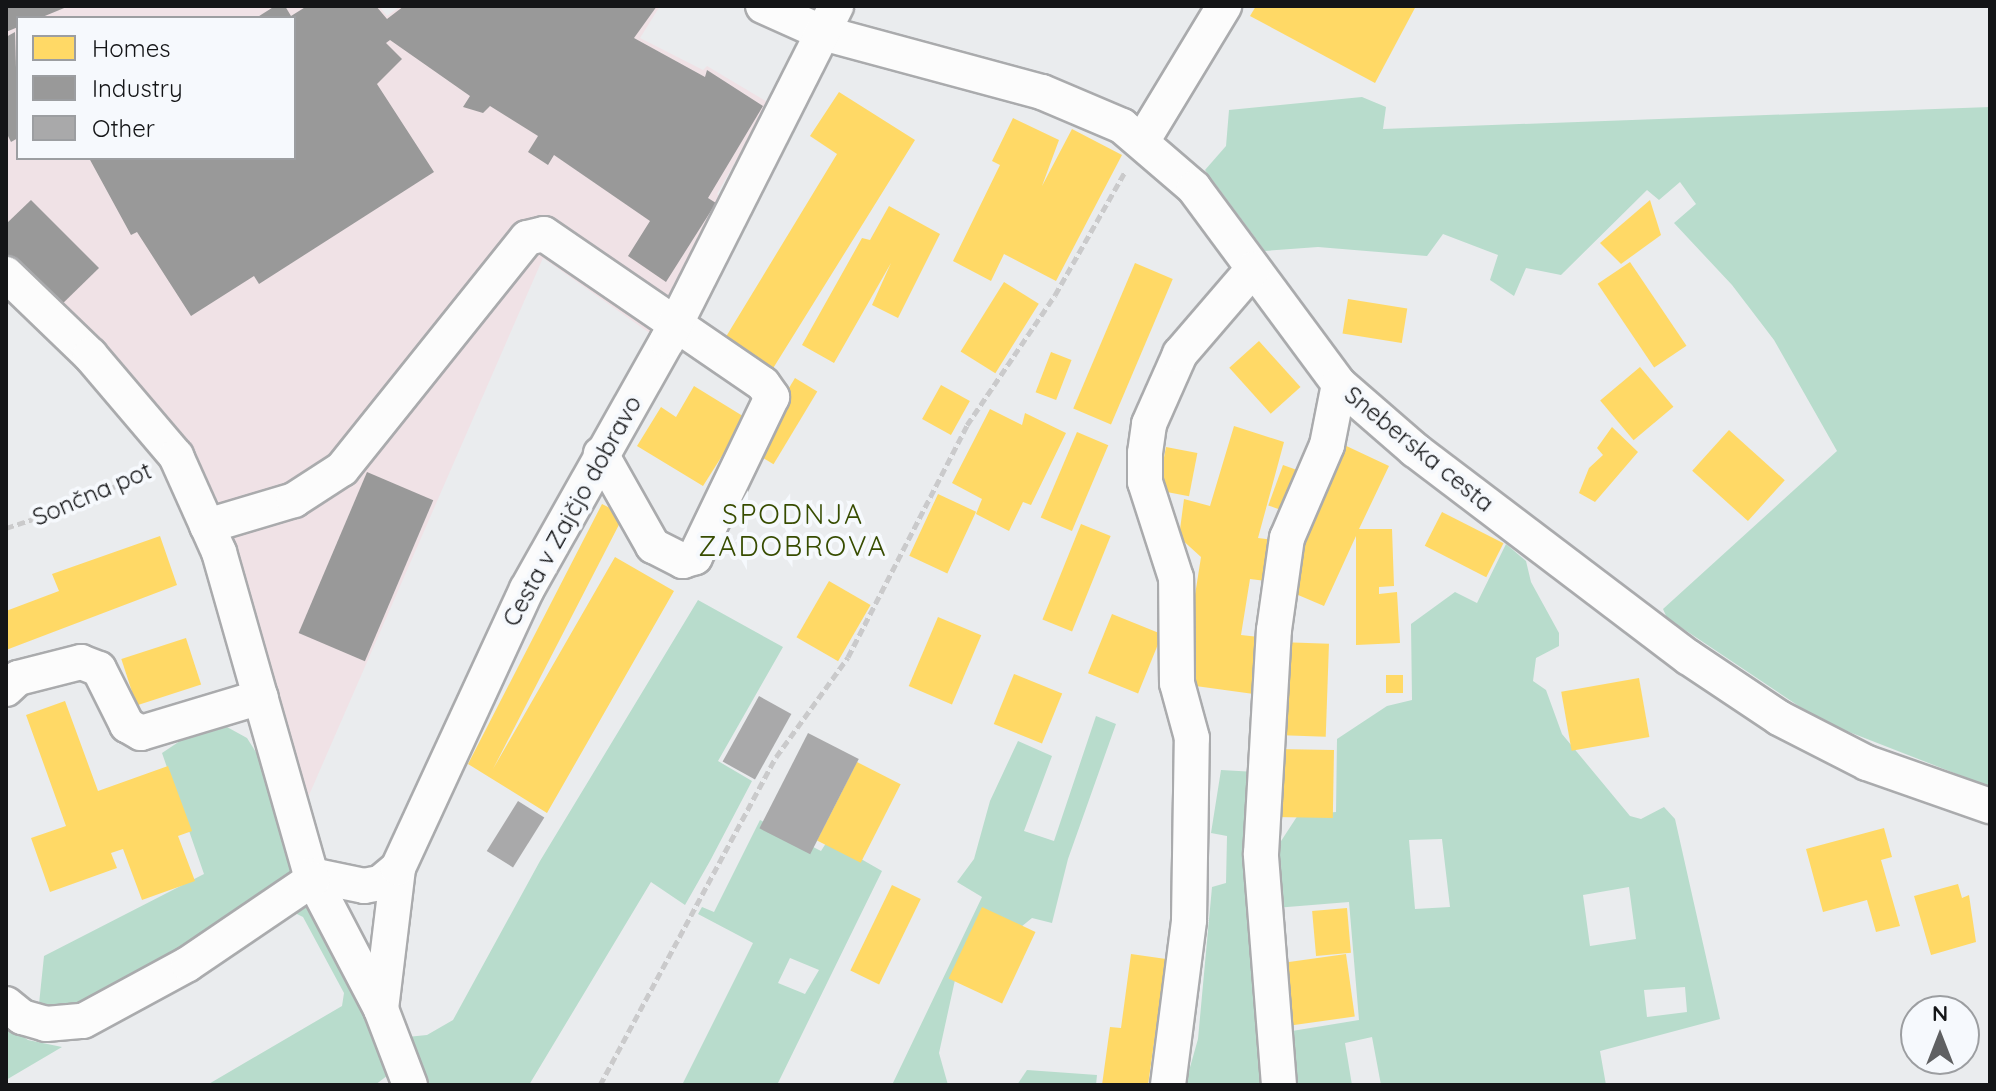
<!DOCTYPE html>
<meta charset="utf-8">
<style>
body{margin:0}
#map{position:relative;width:1996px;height:1091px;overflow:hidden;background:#eaecee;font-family:Quicksand,sans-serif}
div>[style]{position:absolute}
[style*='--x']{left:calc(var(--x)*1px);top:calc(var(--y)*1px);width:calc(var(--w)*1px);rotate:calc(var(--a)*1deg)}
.industrial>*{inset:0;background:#f0e2e6}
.green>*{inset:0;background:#b8dccc}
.homes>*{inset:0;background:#ffd966;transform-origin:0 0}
.industry>*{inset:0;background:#999;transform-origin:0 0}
.building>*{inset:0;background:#a9a9aa;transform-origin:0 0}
.path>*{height:5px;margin-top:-2.5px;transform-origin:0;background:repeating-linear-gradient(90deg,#cacacb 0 8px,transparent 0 12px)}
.roads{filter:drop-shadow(2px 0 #aaabad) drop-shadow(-2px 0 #aaabad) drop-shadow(0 2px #aaabad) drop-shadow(0 -2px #aaabad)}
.minor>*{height:34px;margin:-17px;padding:0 17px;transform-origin:17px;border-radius:17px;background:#fcfcfc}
span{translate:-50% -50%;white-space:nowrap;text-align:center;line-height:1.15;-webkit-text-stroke:8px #f6f9fd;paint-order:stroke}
.street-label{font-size:24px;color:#141517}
.quarter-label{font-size:28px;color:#374c00;letter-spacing:2px}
.frame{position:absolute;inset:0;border:8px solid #141517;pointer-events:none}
.legend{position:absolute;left:16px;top:16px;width:280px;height:144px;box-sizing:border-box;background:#f6f9fd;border:2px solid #9c9ea1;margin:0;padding:10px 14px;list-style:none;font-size:24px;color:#141517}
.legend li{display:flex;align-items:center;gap:16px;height:40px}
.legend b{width:40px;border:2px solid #9c9ea1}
.north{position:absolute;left:1900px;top:995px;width:80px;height:80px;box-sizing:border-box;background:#f6f9fd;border:2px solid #9c9ea1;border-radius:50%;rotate:0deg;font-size:22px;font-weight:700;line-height:32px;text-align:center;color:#141517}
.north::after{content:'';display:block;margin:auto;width:28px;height:36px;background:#5f6062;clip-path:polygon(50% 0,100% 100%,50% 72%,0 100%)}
</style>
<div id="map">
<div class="industrial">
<i style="clip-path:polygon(evenodd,6px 6px,379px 6px,387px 16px,401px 6px,660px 6px,640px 38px,703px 70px,707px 66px,769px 103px,717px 194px,725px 202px,651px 334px,543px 258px,303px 809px,198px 477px,6px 263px,6px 6px,18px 18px,294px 18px,294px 158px,18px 158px,18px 18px)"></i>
</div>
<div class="green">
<i style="clip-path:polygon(1362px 97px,1386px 107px,1383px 129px,1990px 107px,1990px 787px,1821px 721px,1667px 618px,1663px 609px,1837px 451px,1774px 340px,1732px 285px,1674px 223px,1696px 204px,1680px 182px,1659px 200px,1647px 190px,1561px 275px,1526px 268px,1514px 296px,1490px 280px,1498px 255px,1443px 234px,1427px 256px,1318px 247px,1265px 251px,1205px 170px,1226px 146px,1229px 110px)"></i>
<i style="clip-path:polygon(evenodd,1506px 544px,1526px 561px,1531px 582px,1559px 633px,1559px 646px,1536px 658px,1533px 681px,1546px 690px,1562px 734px,1630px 816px,1641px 819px,1664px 807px,1675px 819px,1720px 1019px,1600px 1051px,1606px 1085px,1381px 1085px,1372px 1037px,1345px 1043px,1352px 1085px,1286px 1085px,1281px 1043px,1292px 1031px,1359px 1020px,1349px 902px,1275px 908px,1270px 858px,1298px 815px,1336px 812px,1337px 739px,1387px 706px,1412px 700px,1411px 624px,1455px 592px,1477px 603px,1506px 544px,1442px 839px,1450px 907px,1415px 909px,1409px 840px,1442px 839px,1506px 544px,1629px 887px,1636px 939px,1590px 946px,1583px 895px,1629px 887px,1506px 544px,1685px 987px,1687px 1012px,1647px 1017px,1644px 990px,1685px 987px)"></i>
<i style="clip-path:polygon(698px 600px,783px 647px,718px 761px,752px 781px,710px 861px,685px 905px,651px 882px,529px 1085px,423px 1085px,407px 1037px,427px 1035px,453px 1020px,540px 861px)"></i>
<i style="clip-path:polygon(1096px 716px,1116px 724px,1068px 859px,1052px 923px,1032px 918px,955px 980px,939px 1053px,948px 1085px,892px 1085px,982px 897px,957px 882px,974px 859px,990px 801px,1018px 741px,1052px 756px,1024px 831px,1054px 841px)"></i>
<i style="clip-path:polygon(227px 727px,247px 738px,261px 760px,294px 863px,292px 872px,109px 998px,58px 1008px,39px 1004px,44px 956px,204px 874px,162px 753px,180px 741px)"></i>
<i style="clip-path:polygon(1221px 770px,1256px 772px,1272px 1085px,1185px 1085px,1198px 1039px,1212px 887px,1226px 883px,1227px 836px,1211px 833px)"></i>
<i style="clip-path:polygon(evenodd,760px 820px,821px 851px,828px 840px,882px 871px,777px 1085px,682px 1085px,753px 943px,698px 914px,702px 907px,714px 912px,760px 820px,790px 958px,819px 970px,805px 994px,778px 983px,790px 958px)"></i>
<i style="clip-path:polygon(309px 902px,396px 1069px,375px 1085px,207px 1085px,342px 1006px,344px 993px,303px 917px,293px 912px)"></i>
<i style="clip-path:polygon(6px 1025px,28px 1040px,62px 1047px,6px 1080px)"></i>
<i style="clip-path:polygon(1027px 1070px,1097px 1075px,1096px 1085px,1017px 1085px)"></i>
</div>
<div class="homes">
<i style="clip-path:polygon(1256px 6px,1416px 6px,1375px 83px,1250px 16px)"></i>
<i style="clip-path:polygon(839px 92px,915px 140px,772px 370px,724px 340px,837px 154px,810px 136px)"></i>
<i style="clip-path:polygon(1013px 118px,1059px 140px,1042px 186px,1072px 129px,1122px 155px,1056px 281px,1004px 254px,991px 281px,953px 261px,1000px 165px,992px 161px)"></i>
<i style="clip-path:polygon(1650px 200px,1661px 235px,1621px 264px,1600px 243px)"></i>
<i style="clip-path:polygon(889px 206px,940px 234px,898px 318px,872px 305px,891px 263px,834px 363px,802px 345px,862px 238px,870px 240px)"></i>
<i style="left:1630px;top:262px;width:101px;height:39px;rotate:56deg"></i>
<i style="left:1135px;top:263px;width:41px;height:158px;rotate:23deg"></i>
<i style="left:1004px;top:282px;width:41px;height:82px;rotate:32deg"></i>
<i style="left:1348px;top:299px;width:60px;height:35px;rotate:9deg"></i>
<i style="left:1259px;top:341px;width:62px;height:40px;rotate:48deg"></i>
<i style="left:1051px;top:352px;width:22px;height:43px;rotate:21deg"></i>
<i style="left:1640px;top:367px;width:52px;height:52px;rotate:50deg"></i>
<i style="left:795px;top:378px;width:26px;height:85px;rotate:31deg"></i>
<i style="left:941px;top:385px;width:33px;height:39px;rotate:29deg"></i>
<i style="clip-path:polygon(694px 386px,746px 418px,703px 486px,637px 446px,661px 407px,676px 417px)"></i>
<i style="clip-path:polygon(990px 409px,1022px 425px,1025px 413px,1066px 433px,1031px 505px,1023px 502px,1009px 531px,976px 514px,982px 499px,952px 483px)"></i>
<i style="clip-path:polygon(1234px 426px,1284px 442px,1258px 538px,1275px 540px,1266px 581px,1250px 579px,1241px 635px,1268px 638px,1261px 695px,1181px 684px,1201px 557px,1179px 537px,1184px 499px,1210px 506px)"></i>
<i style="clip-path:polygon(1612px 427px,1638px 452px,1595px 502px,1579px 493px,1589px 468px,1603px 455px,1597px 448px)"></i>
<i style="left:1729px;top:430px;width:75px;height:55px;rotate:42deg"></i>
<i style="left:1077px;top:432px;width:34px;height:93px;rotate:23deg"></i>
<i style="clip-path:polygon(1340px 443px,1389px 466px,1359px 529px,1392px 529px,1394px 586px,1379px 587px,1379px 594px,1397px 592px,1400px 643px,1356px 645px,1356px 536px,1324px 606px,1284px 589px,1304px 544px,1294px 538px)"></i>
<i style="left:1166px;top:447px;width:32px;height:44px;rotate:11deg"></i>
<i style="left:1283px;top:465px;width:23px;height:43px;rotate:20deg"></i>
<i style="left:938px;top:494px;width:42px;height:68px;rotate:25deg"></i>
<i style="clip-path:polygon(602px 504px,624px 515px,493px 769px,615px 557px,674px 591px,547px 813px,468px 764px)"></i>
<i style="left:1442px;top:512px;width:69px;height:38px;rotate:27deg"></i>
<i style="left:1081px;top:524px;width:32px;height:103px;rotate:22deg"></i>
<i style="clip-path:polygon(160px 536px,177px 585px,6px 650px,6px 611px,59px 591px,52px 574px)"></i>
<i style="left:829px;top:581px;width:48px;height:65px;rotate:30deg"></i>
<i style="left:1112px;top:614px;width:54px;height:64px;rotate:22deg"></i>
<i style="left:938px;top:617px;width:47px;height:75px;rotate:23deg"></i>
<i style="left:186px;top:638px;width:49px;height:68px;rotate:72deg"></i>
<i style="left:1279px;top:642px;width:50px;height:93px;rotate:2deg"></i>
<i style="left:1014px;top:674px;width:52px;height:54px;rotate:22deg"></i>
<i style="left:1386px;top:675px;width:17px;height:18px"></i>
<i style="left:1639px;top:678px;width:60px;height:79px;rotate:80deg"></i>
<i style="clip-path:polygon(65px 701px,98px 791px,168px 766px,192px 831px,178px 836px,195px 881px,142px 900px,123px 849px,111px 853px,117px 868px,50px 892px,31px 838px,66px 826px,26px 715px)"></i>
<i style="left:1276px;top:749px;width:58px;height:68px;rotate:1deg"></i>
<i style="left:857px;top:762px;width:49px;height:88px;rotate:27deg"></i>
<i style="clip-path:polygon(1884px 828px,1892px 857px,1881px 860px,1900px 926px,1876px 932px,1867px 900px,1823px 912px,1806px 849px)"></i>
<i style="clip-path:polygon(1958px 884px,1962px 898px,1969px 895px,1976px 942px,1931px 955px,1914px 896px)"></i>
<i style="left:892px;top:885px;width:32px;height:95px;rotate:26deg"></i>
<i style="left:982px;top:907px;width:59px;height:79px;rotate:25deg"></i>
<i style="left:1347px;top:908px;width:45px;height:35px;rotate:85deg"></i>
<i style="clip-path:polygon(1131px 954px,1166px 959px,1148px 1085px,1102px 1085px,1110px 1027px,1121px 1028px)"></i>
<i style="left:1346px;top:954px;width:63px;height:72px;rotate:82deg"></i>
</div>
<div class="industry">
<i style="clip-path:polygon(6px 6px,69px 6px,40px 18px,18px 18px,18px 27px,6px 32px)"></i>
<i style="clip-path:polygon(275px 6px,285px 6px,291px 16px,307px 6px,376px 6px,387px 19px,404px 6px,657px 6px,634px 38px,705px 77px,707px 70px,763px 106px,708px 198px,716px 203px,666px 282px,628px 256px,650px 221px,554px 155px,548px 165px,528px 152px,538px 136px,490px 106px,483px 113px,463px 107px,470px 96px,390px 40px,386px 43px,402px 59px,377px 84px,434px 172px,259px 284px,254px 276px,191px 316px,137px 232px,131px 235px,89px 158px,294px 158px,294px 18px,256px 18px)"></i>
<i style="clip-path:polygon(15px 32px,18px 138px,11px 142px,6px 132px,6px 37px)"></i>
<i style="clip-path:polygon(31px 200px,99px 268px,56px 310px,6px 259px,6px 224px)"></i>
<i style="left:367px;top:472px;width:72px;height:175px;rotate:23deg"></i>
</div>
<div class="building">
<i style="left:759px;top:696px;width:37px;height:75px;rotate:29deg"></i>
<i style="left:808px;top:733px;width:57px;height:107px;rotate:27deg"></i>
<i style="left:518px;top:801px;width:31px;height:59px;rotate:32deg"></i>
</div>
<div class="path">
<i style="--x:6;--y:528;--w:74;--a:-18.2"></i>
<i style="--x:76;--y:505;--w:79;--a:-25.6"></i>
<i style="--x:600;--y:1085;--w:372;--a:-61.8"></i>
<i style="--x:776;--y:757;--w:123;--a:-54.2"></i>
<i style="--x:848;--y:657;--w:261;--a:-62.8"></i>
<i style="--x:967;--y:425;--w:157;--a:-55.9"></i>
<i style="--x:1055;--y:295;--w:142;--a:-60.4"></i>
</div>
<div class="roads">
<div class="minor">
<i style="--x:763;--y:6;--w:66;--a:24.2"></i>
<i style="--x:823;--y:33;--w:227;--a:15.1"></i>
<i style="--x:1042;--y:92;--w:87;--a:23"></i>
<i style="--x:1122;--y:126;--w:95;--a:40.7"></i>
<i style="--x:1194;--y:188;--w:244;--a:53.5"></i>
<i style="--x:1339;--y:384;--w:101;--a:41"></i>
<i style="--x:1415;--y:450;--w:343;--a:37.2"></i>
<i style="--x:1688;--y:657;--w:110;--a:33.8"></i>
<i style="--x:1779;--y:718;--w:99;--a:27.1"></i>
<i style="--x:1867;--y:763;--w:130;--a:19.3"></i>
<i style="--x:1143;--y:140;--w:157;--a:-58.8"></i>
<i style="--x:6;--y:274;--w:117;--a:44"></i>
<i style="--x:90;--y:355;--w:133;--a:49.6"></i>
<i style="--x:176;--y:456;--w:105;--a:65.9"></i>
<i style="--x:219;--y:552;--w:336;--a:74.1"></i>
<i style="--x:311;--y:875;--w:151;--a:62.4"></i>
<i style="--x:207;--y:526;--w:91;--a:-16.6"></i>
<i style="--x:294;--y:500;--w:57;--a:-32.9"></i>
<i style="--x:342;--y:469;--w:296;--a:-51.3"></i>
<i style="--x:527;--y:238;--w:17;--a:-13"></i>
<i style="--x:544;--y:234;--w:265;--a:34.4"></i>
<i style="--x:763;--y:384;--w:16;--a:55"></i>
<i style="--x:772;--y:397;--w:178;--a:115.7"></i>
<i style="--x:695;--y:557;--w:13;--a:162"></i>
<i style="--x:683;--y:561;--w:34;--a:-153"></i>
<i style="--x:653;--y:546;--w:106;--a:-119.5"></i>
<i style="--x:6;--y:689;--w:16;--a:-43"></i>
<i style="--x:18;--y:678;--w:65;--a:-14.3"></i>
<i style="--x:81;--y:662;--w:19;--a:21"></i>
<i style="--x:99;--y:669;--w:63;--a:63.4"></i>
<i style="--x:127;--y:725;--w:16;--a:30"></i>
<i style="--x:141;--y:733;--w:125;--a:-16.7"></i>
<i style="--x:311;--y:875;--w:54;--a:11.7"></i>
<i style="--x:364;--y:886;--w:16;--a:-11"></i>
<i style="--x:380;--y:883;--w:23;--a:-40"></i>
<i style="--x:6;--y:1004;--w:21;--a:39"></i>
<i style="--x:22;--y:1017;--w:25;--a:16"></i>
<i style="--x:46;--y:1024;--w:37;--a:-5"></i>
<i style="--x:83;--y:1021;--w:119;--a:-28.5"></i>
<i style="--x:188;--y:964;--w:151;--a:-34.2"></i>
<i style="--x:410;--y:1085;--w:81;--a:-110.9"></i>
<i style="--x:381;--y:1009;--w:142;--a:-83.1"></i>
<i style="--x:398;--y:868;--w:307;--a:-65.2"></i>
<i style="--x:527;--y:589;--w:285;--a:-60.6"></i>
<i style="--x:667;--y:341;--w:375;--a:-63.2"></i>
<i style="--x:1168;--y:1085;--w:166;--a:-82.7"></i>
<i style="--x:1189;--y:920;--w:182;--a:-89.1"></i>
<i style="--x:1192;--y:738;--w:57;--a:-105.3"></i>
<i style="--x:1177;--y:683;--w:105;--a:-90.5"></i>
<i style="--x:1176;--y:578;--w:101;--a:-107.9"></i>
<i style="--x:1145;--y:482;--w:29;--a:-90"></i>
<i style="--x:1145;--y:453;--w:29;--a:-82"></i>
<i style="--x:1149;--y:424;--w:77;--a:-66.1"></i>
<i style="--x:1180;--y:354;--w:112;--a:-49.3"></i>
<i style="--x:1279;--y:1085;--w:232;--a:-94.5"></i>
<i style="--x:1261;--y:854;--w:224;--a:-86.7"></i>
<i style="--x:1274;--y:630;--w:93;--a:-82"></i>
<i style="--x:1287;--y:538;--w:101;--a:-66.7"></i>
<i style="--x:1327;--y:445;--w:62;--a:-78.9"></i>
</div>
</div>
<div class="street-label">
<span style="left:1419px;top:449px;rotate:39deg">Sneberska cesta</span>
<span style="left:92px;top:494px;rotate:-23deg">Sončna pot</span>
<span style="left:572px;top:511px;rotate:-61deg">Cesta v Zajčjo dobravo</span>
</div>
<div class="quarter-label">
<span style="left:793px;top:530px">SPODNJA<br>ZADOBROVA</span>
</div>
<div class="frame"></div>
<ul class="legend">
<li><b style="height:22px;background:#ffd966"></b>Homes</li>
<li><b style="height:22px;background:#999"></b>Industry</li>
<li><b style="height:22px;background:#a9a9aa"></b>Other</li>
</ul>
<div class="north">N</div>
</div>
